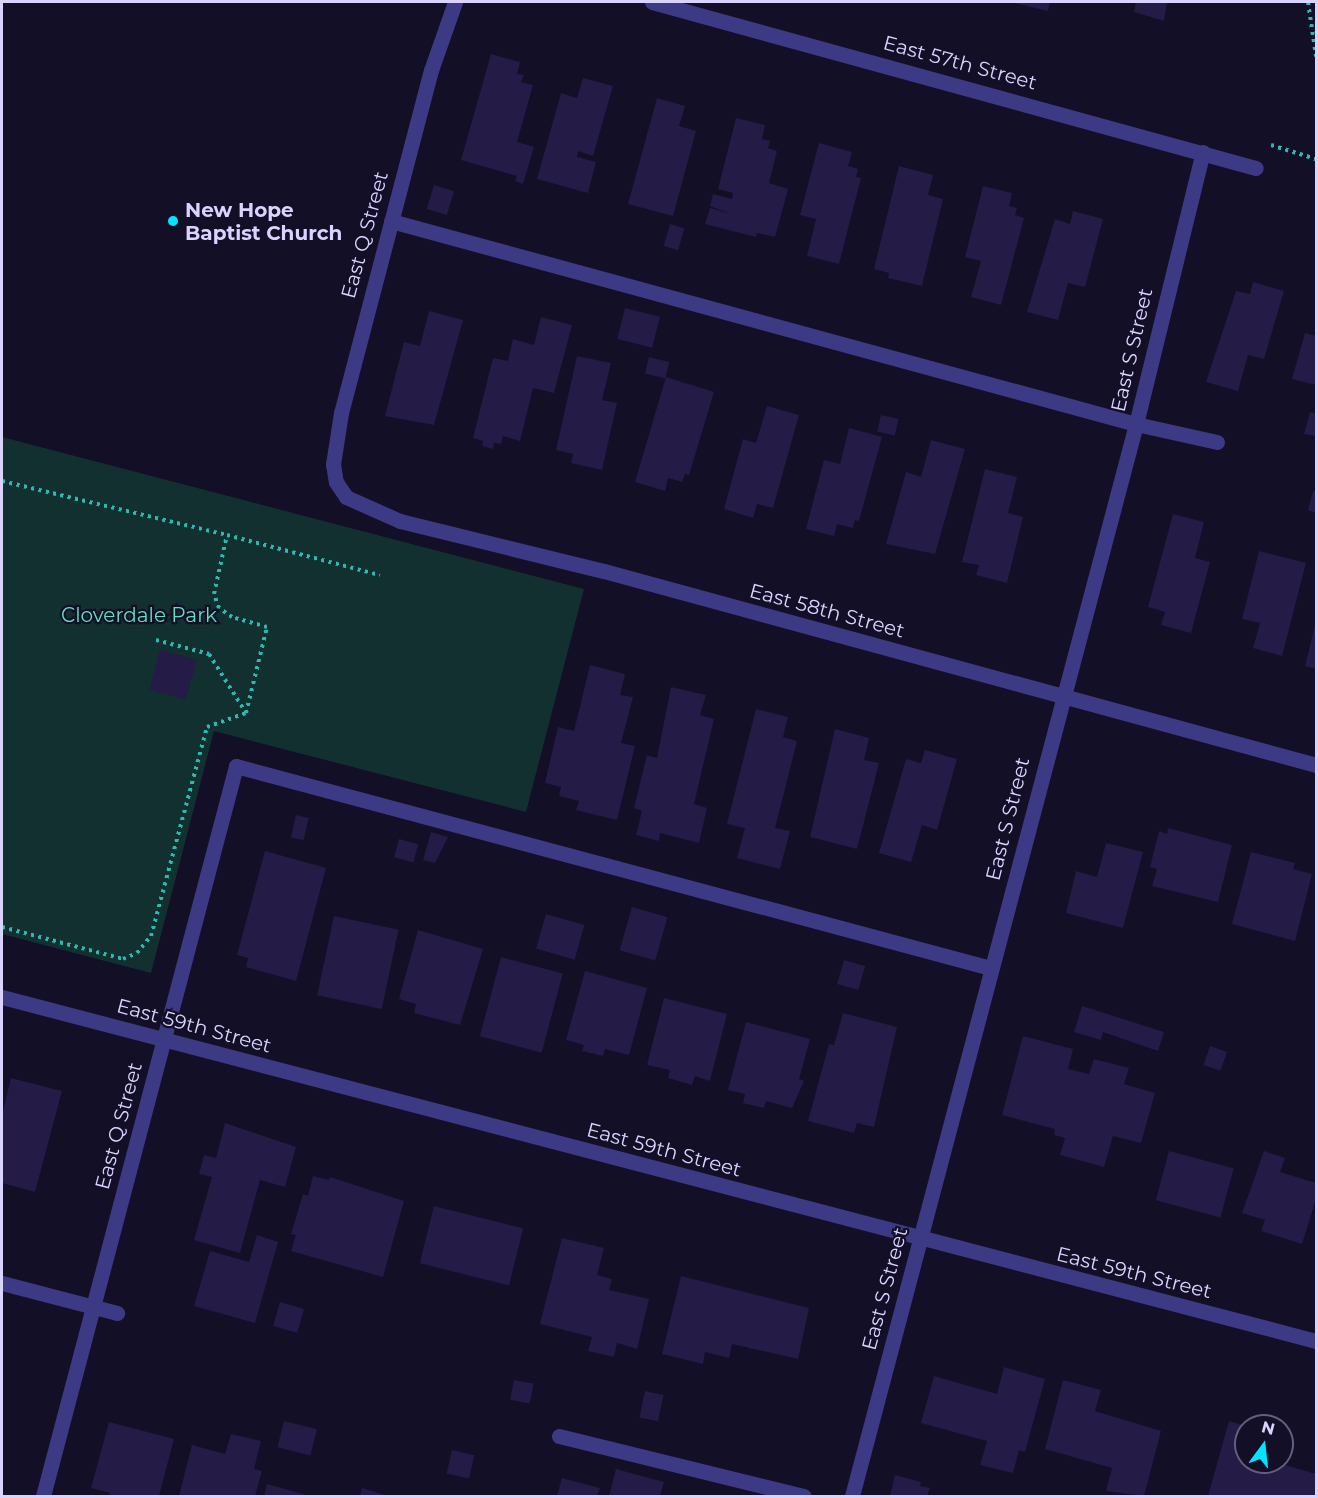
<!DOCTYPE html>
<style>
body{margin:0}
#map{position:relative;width:1318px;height:1498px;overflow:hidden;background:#130f26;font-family:Montserrat,sans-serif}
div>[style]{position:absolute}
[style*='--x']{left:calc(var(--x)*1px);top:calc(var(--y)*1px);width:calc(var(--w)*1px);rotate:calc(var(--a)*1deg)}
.green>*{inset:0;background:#12302f}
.building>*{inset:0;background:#241b47;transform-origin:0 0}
.path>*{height:4px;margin-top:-2px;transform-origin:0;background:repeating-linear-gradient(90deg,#2fb8b0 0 3px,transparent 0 7.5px)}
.lane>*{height:15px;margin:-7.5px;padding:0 7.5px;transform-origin:7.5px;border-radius:7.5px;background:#3d3a85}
.street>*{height:15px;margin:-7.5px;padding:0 7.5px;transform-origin:7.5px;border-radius:7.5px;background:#3d3a85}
.dots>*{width:16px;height:16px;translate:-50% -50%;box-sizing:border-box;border:3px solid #130f26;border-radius:50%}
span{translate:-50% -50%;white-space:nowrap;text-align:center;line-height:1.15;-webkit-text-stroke:4.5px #130f26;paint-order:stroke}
.street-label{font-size:20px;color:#d9d4ff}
.poi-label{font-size:20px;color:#d9d4ff;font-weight:700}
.left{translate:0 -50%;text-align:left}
.park-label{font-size:20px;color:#5fe0c0}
.frame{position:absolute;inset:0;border:3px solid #d9d4ff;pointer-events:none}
.north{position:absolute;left:1234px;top:1414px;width:60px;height:60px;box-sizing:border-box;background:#130f26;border:2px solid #625e7d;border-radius:50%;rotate:15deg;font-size:16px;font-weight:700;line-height:24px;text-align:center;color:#d9d4ff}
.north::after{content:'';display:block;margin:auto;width:21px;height:27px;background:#00e5ff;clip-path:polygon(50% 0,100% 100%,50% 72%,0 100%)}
</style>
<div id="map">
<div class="green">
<i style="clip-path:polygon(2px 437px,584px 589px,526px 812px,214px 731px,151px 973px,2px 934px)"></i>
</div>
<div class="building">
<i style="clip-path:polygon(1010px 2px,1050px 2px,1048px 11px)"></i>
<i style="clip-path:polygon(1136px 2px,1167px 2px,1164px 21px,1134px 12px)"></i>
<i style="clip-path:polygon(491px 54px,520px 62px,517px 74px,524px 75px,521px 82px,533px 85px,517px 142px,534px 147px,523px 184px,515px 181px,517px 176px,461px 160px)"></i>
<i style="clip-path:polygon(583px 78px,613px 86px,593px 156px,578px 151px,577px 157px,596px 162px,588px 193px,537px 179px,561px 93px,577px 98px)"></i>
<i style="clip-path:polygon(657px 98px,685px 106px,679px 126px,696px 131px,673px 216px,628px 204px)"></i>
<i style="clip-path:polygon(736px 118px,765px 125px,762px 139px,770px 141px,768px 148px,777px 151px,769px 183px,788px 189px,775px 237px,757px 233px,756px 237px,705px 224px,710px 208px,728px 213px,710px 206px,713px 194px,732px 199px,733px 193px,718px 189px)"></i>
<i style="clip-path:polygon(819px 143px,852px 152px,848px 166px,858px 169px,856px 177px,861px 178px,839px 264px,807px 256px,816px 219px,800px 215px)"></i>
<i style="clip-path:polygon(899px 166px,933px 175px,928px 195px,943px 199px,922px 286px,888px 278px,889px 273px,874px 269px)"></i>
<i style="left:434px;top:185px;width:21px;height:25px;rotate:17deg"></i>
<i style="clip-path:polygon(983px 186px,1012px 193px,1009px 206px,1017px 208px,1015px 215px,1024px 218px,1001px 305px,971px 297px,981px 261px,965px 257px)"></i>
<i style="clip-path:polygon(1073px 211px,1103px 219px,1085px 287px,1068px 283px,1058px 320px,1027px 312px,1055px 219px,1070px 224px)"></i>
<i style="left:670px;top:224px;width:15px;height:23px;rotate:16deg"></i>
<i style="clip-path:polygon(1253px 282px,1284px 291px,1264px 359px,1248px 355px,1238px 391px,1206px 382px,1236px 291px,1250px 294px)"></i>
<i style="left:625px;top:308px;width:36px;height:32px;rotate:14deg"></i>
<i style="clip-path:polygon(429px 311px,463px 320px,434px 425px,385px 416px,404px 342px,420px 346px)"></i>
<i style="clip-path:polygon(541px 317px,572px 325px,554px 393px,533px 388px,520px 441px,503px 436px,501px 444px,494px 443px,493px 449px,482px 446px,483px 441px,473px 438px,493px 358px,508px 361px,513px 339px,534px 345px)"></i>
<i style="clip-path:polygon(1305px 333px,1316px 336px,1316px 385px,1292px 379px)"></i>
<i style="clip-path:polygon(577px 356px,611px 363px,602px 400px,617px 403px,602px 470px,571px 463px,573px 454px,556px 450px)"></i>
<i style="left:649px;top:357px;width:21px;height:17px;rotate:14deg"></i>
<i style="clip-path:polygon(666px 377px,714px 392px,689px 475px,685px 474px,682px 482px,668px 478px,665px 491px,635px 482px)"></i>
<i style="clip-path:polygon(767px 406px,799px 415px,773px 508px,757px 504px,753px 518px,724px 509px,743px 439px,756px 443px)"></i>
<i style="clip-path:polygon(1310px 412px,1316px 414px,1316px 436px,1304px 434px)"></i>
<i style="left:881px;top:415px;width:18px;height:17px;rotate:13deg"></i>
<i style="clip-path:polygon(849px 428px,882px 437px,859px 521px,855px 520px,853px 528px,837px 524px,834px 536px,806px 529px,824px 460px,840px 464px)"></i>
<i style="clip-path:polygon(931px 440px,965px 449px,935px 554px,886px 544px,906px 472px,921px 477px)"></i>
<i style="clip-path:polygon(985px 469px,1017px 477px,1008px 513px,1023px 517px,1007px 583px,976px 575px,979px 565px,962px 562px)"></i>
<i style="clip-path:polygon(1313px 491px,1316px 491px,1316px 513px,1308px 510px)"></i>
<i style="clip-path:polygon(1173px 514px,1204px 522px,1195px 558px,1210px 562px,1191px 633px,1161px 625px,1165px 612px,1148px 607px)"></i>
<i style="clip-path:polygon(1259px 551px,1306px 563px,1282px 656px,1253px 648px,1260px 623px,1242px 619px)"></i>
<i style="clip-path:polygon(1316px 621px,1316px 669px,1305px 666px)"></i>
<i style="left:160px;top:650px;width:38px;height:41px;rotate:15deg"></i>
<i style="clip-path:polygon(590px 665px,625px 674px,620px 695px,633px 697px,621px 743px,635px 746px,617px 820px,576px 810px,579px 801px,559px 796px,561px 787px,545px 783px,558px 727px,574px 731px)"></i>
<i style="clip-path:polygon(671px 687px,706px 695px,700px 715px,714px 719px,694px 804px,707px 808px,699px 843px,660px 833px,659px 841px,636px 835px,642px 811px,634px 808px,647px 755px,657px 758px)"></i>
<i style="clip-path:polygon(756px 709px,788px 717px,783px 737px,797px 741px,775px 828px,790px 831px,780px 869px,737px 858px,745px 828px,727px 824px)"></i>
<i style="clip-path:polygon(835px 729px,869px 738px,864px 760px,879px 763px,857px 849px,810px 837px)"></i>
<i style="clip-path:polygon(925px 750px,957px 759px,937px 830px,922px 825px,911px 862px,879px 853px,906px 759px,921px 763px)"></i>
<i style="left:296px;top:815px;width:13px;height:23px;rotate:13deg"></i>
<i style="clip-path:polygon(1168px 828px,1232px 845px,1218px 902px,1152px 886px,1157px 869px,1150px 867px,1159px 831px,1167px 834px)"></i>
<i style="clip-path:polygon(431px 832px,448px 837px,435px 863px,423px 860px)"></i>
<i style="left:399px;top:839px;width:20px;height:19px;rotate:15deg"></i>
<i style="clip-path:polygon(1106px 843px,1143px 852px,1123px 928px,1066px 913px,1076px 871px,1097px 877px)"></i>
<i style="clip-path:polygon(265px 851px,326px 868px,296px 981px,246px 967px,248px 958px,237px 955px)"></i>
<i style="clip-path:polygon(1251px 852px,1295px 863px,1293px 869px,1312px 874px,1295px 941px,1232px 924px)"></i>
<i style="left:632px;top:907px;width:37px;height:45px;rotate:16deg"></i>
<i style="left:546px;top:914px;width:40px;height:36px;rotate:16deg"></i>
<i style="left:334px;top:916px;width:66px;height:81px;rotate:12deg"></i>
<i style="clip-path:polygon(418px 930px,483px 949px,460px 1025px,414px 1013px,416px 1004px,399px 999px)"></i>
<i style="left:501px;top:957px;width:64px;height:82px;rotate:15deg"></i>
<i style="left:844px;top:960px;width:22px;height:25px;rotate:16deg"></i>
<i style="clip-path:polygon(585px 971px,647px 988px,629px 1055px,605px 1049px,603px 1056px,582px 1051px,584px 1045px,566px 1040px)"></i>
<i style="clip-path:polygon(664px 998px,727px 1014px,710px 1081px,695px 1076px,692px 1085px,668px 1078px,670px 1070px,647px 1065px)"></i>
<i style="clip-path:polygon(1082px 1006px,1164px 1032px,1158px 1051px,1103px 1032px,1101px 1040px,1074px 1032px)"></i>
<i style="clip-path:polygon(843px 1013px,897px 1027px,874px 1127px,857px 1123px,854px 1133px,808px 1121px,829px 1044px,834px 1045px)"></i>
<i style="clip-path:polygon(746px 1022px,810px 1039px,799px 1079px,804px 1081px,792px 1108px,766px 1101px,764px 1108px,743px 1103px,745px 1094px,728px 1090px)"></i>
<i style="clip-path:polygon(1023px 1036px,1073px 1049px,1068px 1069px,1089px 1074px,1094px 1059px,1129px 1068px,1124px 1084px,1155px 1093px,1141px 1143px,1113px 1136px,1104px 1167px,1060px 1155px,1065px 1138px,1054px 1135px,1055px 1129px,1002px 1115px)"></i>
<i style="left:1210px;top:1046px;width:18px;height:20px;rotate:19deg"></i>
<i style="clip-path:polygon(11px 1078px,62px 1091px,35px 1192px,2px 1183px,2px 1115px)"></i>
<i style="clip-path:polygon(225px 1123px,296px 1147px,285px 1187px,260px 1180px,240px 1253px,194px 1240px,212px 1177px,199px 1174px,204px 1155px,216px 1158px)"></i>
<i style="left:1169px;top:1151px;width:67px;height:51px;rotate:15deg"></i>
<i style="clip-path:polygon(1264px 1151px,1285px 1158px,1280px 1172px,1316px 1183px,1316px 1199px,1302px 1244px,1261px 1231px,1265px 1220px,1242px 1213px)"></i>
<i style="clip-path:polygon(313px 1176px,329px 1180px,330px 1177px,404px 1201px,383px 1277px,291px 1251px,296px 1235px,291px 1234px,303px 1194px,308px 1196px)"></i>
<i style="left:434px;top:1206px;width:92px;height:59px;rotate:14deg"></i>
<i style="clip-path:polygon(257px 1235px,278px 1242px,255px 1323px,194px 1306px,210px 1251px,249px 1262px)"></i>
<i style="clip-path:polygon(562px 1238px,604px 1248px,597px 1275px,612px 1279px,609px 1290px,649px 1299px,637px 1349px,617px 1343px,614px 1357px,588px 1351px,592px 1337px,540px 1324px)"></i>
<i style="clip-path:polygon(681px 1276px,809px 1308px,798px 1359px,732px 1344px,729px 1358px,705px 1352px,703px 1364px,662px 1354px)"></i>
<i style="left:280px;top:1302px;width:25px;height:25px;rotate:16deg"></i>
<i style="clip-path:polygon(1004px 1367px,1045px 1379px,1025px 1452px,1019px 1450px,1013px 1473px,980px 1465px,987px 1441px,921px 1423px,934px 1376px,997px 1394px)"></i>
<i style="left:514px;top:1380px;width:20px;height:20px;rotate:11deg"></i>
<i style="clip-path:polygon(1063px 1380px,1101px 1390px,1095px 1411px,1161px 1431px,1144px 1496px,1106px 1491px,1112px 1468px,1045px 1449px)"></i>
<i style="left:645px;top:1391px;width:19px;height:27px;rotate:12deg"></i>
<i style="left:284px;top:1421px;width:34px;height:27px;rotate:14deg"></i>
<i style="clip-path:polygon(1229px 1421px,1246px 1426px,1246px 1462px,1275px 1462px,1316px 1474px,1316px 1496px,1208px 1496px)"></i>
<i style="clip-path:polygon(109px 1422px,174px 1439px,159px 1496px,109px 1496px,110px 1493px,91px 1488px)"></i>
<i style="clip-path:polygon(231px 1434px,261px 1441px,254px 1469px,262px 1471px,255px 1496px,179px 1496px,192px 1445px,225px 1454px)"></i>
<i style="left:452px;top:1450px;width:23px;height:24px;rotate:13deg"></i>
<i style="clip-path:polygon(616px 1469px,664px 1482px,660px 1496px,609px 1496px)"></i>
<i style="clip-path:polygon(895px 1475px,921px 1482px,920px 1486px,930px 1488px,927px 1496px,890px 1496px)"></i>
<i style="clip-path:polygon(562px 1478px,600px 1488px,597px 1496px,557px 1496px)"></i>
<i style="clip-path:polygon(267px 1484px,310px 1496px,264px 1496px)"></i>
<i style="clip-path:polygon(362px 1488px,388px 1496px,360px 1496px)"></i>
</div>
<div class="path">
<i style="--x:1308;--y:2;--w:55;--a:81.6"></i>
<i style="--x:1271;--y:145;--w:47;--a:17.3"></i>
<i style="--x:2;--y:481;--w:231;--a:13.5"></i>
<i style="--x:156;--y:640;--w:55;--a:14.8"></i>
<i style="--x:209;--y:654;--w:70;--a:57.9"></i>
<i style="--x:246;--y:713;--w:89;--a:-76.3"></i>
<i style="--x:267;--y:627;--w:36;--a:-164"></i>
<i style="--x:232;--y:617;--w:16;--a:-145"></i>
<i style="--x:219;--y:608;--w:15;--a:-110"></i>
<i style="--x:214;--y:594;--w:60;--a:-77.6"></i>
<i style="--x:227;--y:535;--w:158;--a:14.7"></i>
<i style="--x:2;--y:927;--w:125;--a:14.8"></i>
<i style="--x:123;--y:959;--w:15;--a:-23"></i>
<i style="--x:137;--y:953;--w:22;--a:-51"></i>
<i style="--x:151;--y:936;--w:216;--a:-75"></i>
<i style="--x:207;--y:727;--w:41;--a:-19.7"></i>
</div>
<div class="lane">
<i style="--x:391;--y:221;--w:772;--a:15.24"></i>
<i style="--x:1136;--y:424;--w:83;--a:12.5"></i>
<i style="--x:236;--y:766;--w:782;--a:14.98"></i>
<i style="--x:2;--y:1283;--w:119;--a:14.6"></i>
<i style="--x:559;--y:1436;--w:252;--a:13.8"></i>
</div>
<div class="street">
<i style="--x:455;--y:2;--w:72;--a:109.4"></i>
<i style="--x:431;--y:70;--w:355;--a:104.7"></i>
<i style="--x:341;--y:413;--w:52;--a:98.9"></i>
<i style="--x:333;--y:464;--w:18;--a:81"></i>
<i style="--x:336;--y:482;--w:18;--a:56"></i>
<i style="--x:346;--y:497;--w:59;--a:24"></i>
<i style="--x:400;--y:521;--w:210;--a:13.8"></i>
<i style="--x:604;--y:571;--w:738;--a:15.24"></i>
<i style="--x:652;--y:2;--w:626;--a:15.37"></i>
<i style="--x:2;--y:997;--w:1358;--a:14.67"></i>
<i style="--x:43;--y:1496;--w:755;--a:-75.19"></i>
<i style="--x:852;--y:1496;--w:1109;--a:-75.16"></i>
<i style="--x:1136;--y:424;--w:280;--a:-76.2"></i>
</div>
<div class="dots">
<i style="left:173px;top:221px;background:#00e5ff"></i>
</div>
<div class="street-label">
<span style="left:960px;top:63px;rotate:15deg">East 57th Street</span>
<span style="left:365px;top:235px;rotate:-75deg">East Q Street</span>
<span style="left:1132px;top:350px;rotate:-77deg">East S Street</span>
<span style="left:827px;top:611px;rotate:15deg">East 58th Street</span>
<span style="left:1008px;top:819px;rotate:-76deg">East S Street</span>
<span style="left:194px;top:1026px;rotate:15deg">East 59th Street</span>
<span style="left:119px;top:1126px;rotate:-75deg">East Q Street</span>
<span style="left:664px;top:1150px;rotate:15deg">East 59th Street</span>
<span style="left:1134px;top:1273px;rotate:14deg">East 59th Street</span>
<span style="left:885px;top:1289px;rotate:-75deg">East S Street</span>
</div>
<div class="poi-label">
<span class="left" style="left:185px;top:222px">New Hope<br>Baptist Church</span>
</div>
<div class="park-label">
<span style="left:139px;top:615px">Cloverdale Park</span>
</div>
<div class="frame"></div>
<div class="north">N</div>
</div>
